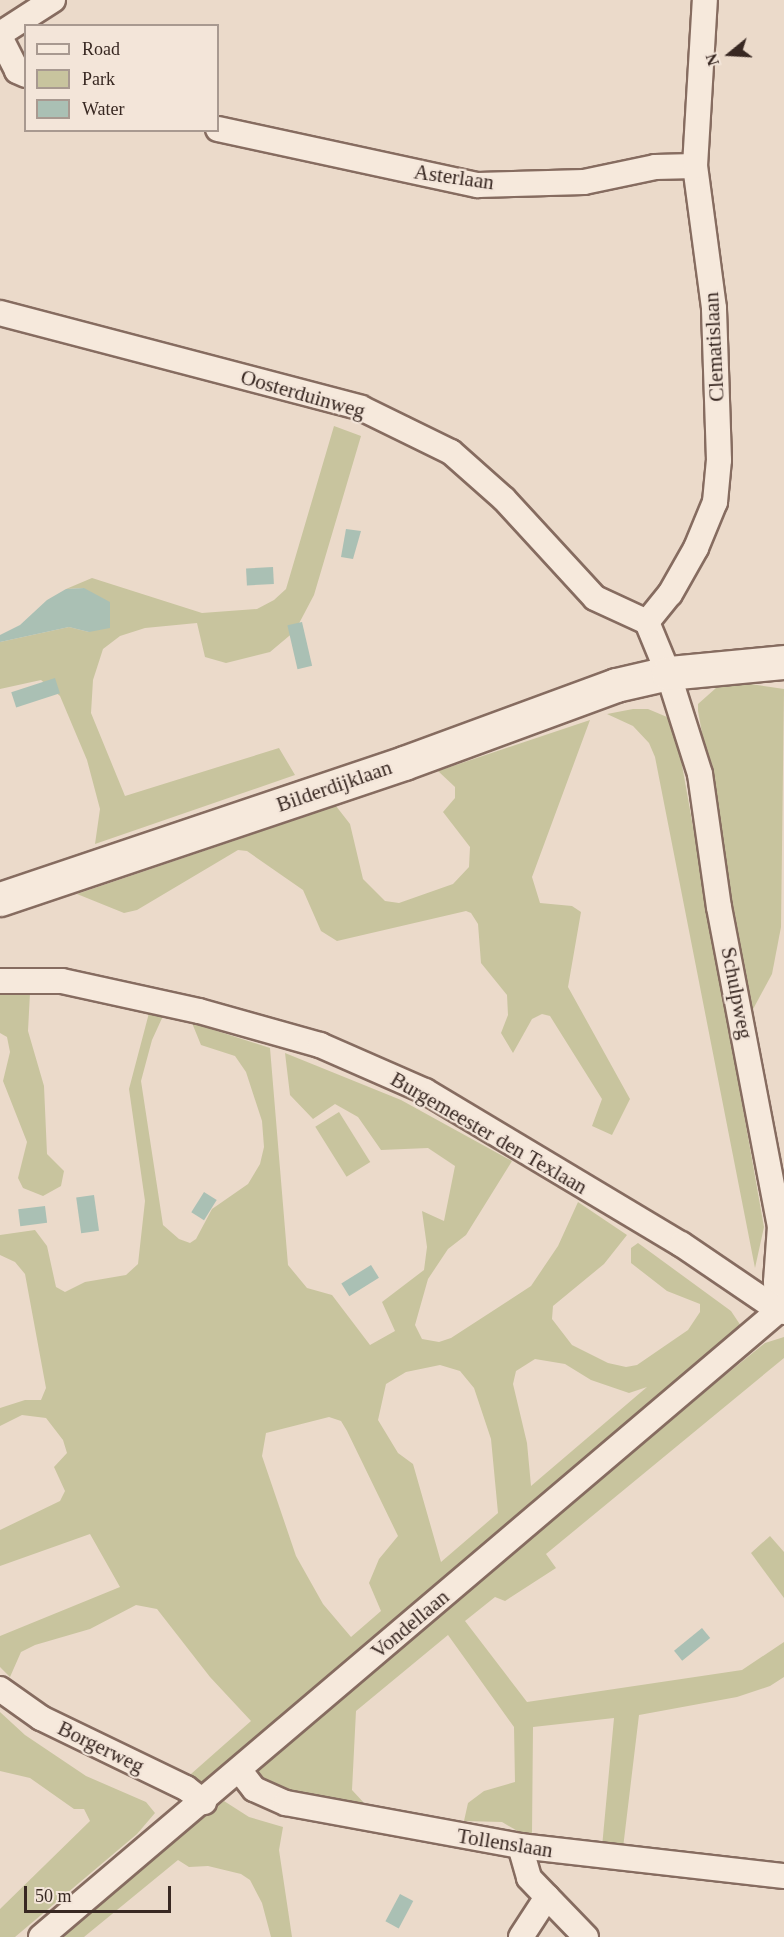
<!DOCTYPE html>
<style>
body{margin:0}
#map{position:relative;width:784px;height:1937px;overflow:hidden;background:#ebdaca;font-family:Georgia,serif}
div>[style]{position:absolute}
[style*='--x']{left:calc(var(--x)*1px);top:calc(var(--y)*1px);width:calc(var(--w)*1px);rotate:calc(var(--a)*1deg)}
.green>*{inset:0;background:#c8c49e;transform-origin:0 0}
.water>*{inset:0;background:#aac0b4;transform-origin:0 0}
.roads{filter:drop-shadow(2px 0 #866c60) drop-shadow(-2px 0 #866c60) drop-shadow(0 2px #866c60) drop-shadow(0 -2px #866c60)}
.street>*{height:24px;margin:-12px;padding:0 12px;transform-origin:12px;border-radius:12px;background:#f6e9dc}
.secondary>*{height:33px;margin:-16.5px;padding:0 16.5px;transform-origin:16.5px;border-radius:16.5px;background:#f6e9dc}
span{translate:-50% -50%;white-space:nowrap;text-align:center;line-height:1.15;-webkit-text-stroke:4.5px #f3e5d9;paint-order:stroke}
.street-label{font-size:21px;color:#382822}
.legend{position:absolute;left:24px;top:24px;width:195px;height:108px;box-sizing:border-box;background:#f3e5d9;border:2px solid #a89990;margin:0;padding:8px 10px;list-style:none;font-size:18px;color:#382822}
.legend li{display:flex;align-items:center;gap:12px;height:30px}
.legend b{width:30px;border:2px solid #a89990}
.north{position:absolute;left:700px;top:24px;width:60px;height:60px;-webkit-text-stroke:4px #f3e5d9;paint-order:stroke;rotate:252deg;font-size:16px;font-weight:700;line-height:24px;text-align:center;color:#382822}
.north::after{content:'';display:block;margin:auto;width:21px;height:27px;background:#382822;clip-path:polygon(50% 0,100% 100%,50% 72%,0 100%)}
.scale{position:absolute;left:24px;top:1886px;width:147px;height:27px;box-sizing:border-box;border:3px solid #382822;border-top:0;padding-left:8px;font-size:18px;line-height:21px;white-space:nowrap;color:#382822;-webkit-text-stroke:4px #f3e5d9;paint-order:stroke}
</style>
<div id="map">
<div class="green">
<i style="clip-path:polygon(334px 426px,361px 436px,314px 595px,295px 631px,270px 652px,226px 663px,205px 657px,197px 623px,145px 628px,120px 636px,103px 649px,93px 680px,91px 713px,125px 796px,279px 748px,295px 775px,95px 844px,100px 809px,87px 760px,60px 696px,41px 680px,0 689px,0 642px,69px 627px,89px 632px,84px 588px,66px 589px,92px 578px,202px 613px,257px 609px,274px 600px,286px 589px)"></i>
<i style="clip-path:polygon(744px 683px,784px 689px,781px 927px,772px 974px,752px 1011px,698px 711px,698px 704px,716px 688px)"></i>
<i style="clip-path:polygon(633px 709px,648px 709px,667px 717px,676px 731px,764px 1227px,755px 1268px,655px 757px,649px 743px,633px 726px,607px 714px)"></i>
<i style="clip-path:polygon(590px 720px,532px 877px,540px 903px,572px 906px,581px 912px,568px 987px,630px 1099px,612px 1135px,592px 1126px,602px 1099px,550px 1016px,542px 1014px,532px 1019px,513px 1053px,501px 1033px,508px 1015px,507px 995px,481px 963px,478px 924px,471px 913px,466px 911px,337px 941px,321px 931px,303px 890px,247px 851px,238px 850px,137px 910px,124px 913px,77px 894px,336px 806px,350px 824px,363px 879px,385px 901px,399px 903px,453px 884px,469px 867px,470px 847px,443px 812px,455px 798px,455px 787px,438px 771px)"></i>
<i style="clip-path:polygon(0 991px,30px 993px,28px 1031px,44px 1086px,47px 1154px,64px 1171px,61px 1186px,43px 1196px,23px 1188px,18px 1178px,27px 1142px,3px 1081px,10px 1052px,7px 1037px,0 1033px)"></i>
<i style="clip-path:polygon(evenodd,149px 1013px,163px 1016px,152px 1040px,141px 1081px,163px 1225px,179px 1239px,190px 1243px,196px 1239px,212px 1209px,248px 1184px,260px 1164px,264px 1147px,262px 1121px,246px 1072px,235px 1056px,201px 1045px,192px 1023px,270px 1048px,288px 1265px,307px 1288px,332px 1295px,370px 1345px,395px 1331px,382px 1302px,424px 1270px,427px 1247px,422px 1211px,444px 1221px,455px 1166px,428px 1148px,381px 1150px,358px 1117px,335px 1104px,313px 1119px,290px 1095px,285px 1053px,401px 1100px,512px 1161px,466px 1235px,448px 1249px,428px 1279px,415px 1325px,422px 1339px,439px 1342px,451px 1338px,531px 1286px,558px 1246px,578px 1202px,627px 1235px,604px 1264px,553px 1306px,552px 1319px,572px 1345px,608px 1363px,626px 1367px,637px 1365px,688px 1330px,700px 1312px,700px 1304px,667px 1291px,631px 1263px,631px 1248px,638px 1243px,731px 1311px,741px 1326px,203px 1785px,191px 1774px,251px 1721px,210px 1677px,157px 1609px,136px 1605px,90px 1629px,35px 1645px,21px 1652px,10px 1677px,0 1667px,0 1636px,120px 1587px,90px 1534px,0 1566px,0 1530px,60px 1501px,65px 1491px,54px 1467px,67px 1453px,63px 1440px,46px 1418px,22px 1415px,0 1426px,0 1408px,25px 1400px,41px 1400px,46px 1388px,25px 1274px,15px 1262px,0 1255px,0 1235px,35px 1230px,47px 1246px,56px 1287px,65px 1292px,85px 1282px,126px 1275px,138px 1264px,145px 1201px,129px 1089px,149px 1013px,535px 1359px,565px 1364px,591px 1380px,629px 1393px,647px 1387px,531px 1486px,527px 1443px,513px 1384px,516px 1371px,535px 1359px,149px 1013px,440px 1365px,460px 1371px,474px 1388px,491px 1439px,498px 1513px,441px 1562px,413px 1464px,398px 1453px,378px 1420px,386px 1384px,406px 1372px,440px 1365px,149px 1013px,329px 1417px,341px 1421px,347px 1431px,398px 1536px,379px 1559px,369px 1583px,381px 1611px,351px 1637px,323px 1604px,296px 1556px,262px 1456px,266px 1433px,329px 1417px)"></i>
<i style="left:339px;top:1112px;width:59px;height:28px;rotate:58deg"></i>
<i style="clip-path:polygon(784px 1337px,784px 1358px,546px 1554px,556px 1568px,505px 1601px,495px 1597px,465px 1621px,527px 1702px,742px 1670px,784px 1642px,784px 1677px,770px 1686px,737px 1697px,639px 1715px,623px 1848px,602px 1847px,614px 1718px,533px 1727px,532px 1834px,521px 1833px,502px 1822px,464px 1821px,468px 1803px,484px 1791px,515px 1782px,514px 1727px,448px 1635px,356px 1711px,352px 1790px,389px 1830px,327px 1816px,251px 1775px,718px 1381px,765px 1343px)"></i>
<i style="clip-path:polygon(770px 1536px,784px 1552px,784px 1598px,751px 1553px)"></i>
<i style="clip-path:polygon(0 1712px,25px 1735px,86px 1776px,146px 1802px,155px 1813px,137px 1834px,15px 1937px,0 1937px,0 1909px,90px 1821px,84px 1809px,74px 1809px,30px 1778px,0 1771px)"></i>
<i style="clip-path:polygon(224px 1801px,249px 1817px,283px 1827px,279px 1850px,292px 1937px,271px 1937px,262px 1903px,250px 1880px,241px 1874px,208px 1866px,189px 1867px,178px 1860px,84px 1937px,65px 1937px,61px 1932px,151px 1855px)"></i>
</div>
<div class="water">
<i style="clip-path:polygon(346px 529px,361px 531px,353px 559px,341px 557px)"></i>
<i style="left:273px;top:567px;width:17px;height:27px;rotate:87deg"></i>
<i style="clip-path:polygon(84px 588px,110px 602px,110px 628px,89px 632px,69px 627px,0 642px,0 635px,20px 625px,47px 600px,66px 589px)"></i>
<i style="left:302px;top:622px;width:45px;height:15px;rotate:77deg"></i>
<i style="left:55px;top:678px;width:16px;height:46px;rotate:72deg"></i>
<i style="left:204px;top:1192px;width:15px;height:24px;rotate:32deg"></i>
<i style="left:94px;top:1195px;width:36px;height:18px;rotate:82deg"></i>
<i style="left:45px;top:1206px;width:17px;height:27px;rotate:83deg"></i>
<i style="left:371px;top:1265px;width:15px;height:35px;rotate:58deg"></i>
<i style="left:702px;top:1628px;width:13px;height:36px;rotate:51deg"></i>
<i style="left:400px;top:1894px;width:15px;height:31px;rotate:28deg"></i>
</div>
<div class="roads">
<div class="street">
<i style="--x:0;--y:34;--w:63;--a:-32.7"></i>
<i style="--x:0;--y:37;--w:38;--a:63"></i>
<i style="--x:17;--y:71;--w:10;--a:24"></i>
<i style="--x:218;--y:129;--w:266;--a:12.2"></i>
<i style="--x:478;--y:185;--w:106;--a:-1.6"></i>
<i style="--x:584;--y:182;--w:73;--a:-11.9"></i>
<i style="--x:655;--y:167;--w:40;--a:-1.4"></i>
<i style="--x:0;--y:313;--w:373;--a:14.7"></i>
<i style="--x:361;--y:408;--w:100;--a:26.1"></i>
<i style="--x:451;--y:452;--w:71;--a:41.6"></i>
<i style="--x:504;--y:499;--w:134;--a:47.4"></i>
<i style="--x:595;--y:598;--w:57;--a:24.8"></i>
<i style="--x:647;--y:622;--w:55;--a:67.6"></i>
<i style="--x:668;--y:673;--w:106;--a:72.4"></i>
<i style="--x:700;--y:774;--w:134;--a:81.9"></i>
<i style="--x:719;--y:907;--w:325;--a:79.2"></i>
<i style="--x:780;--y:1226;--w:56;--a:94.1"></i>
<i style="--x:776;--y:1282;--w:28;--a:86"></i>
<i style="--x:778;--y:1310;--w:6;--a:18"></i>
<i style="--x:647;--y:622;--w:36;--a:-51"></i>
<i style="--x:670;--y:594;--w:53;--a:-60.5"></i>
<i style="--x:696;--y:548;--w:50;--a:-67.6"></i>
<i style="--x:715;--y:502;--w:42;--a:-84.6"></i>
<i style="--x:719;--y:460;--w:152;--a:-91.9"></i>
<i style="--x:714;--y:308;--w:143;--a:-97.6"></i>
<i style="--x:695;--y:166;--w:166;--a:-86.6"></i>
<i style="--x:0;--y:981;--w:62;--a:0"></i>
<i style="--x:62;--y:981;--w:140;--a:12.4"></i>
<i style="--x:199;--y:1011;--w:126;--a:15.7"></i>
<i style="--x:320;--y:1045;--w:115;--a:23.7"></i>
<i style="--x:425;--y:1091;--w:298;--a:30.9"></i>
<i style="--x:681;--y:1244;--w:117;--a:34.2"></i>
<i style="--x:0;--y:1689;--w:50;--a:35.3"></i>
<i style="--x:41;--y:1718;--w:161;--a:25.8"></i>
<i style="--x:186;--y:1788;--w:23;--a:38"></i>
<i style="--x:240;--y:1771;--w:23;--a:52"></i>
<i style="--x:254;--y:1789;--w:35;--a:24"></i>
<i style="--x:286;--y:1803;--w:238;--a:10.4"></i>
<i style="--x:520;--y:1846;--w:266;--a:6.5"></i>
<i style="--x:520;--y:1846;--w:33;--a:74"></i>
<i style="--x:529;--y:1878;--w:82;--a:46"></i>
<i style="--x:41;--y:1937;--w:975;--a:-40.34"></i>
<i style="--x:521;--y:1937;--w:48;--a:-57"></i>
</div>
<div class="secondary">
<i style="--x:0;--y:899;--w:426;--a:-18.6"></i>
<i style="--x:404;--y:763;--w:226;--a:-20.2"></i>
<i style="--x:616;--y:685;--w:53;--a:-13"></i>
<i style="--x:668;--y:673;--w:117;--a:-5.4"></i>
</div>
</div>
<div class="street-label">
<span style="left:454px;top:177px;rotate:8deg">Asterlaan</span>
<span style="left:714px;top:347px;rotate:-93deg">Clematislaan</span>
<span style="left:303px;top:394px;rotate:16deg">Oosterduinweg</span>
<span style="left:334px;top:786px;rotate:-19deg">Bilderdijklaan</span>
<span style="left:737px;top:993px;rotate:79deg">Schulpweg</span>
<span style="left:489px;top:1133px;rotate:30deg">Burgemeester den Texlaan</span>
<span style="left:410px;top:1624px;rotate:-40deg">Vondellaan</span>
<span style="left:101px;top:1747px;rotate:26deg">Borgerweg</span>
<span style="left:505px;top:1843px;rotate:9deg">Tollenslaan</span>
</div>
<ul class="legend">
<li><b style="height:8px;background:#f6e9dc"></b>Road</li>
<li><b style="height:16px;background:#c8c49e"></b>Park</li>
<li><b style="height:16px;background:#aac0b4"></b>Water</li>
</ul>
<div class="north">N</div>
<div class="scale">50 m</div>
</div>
